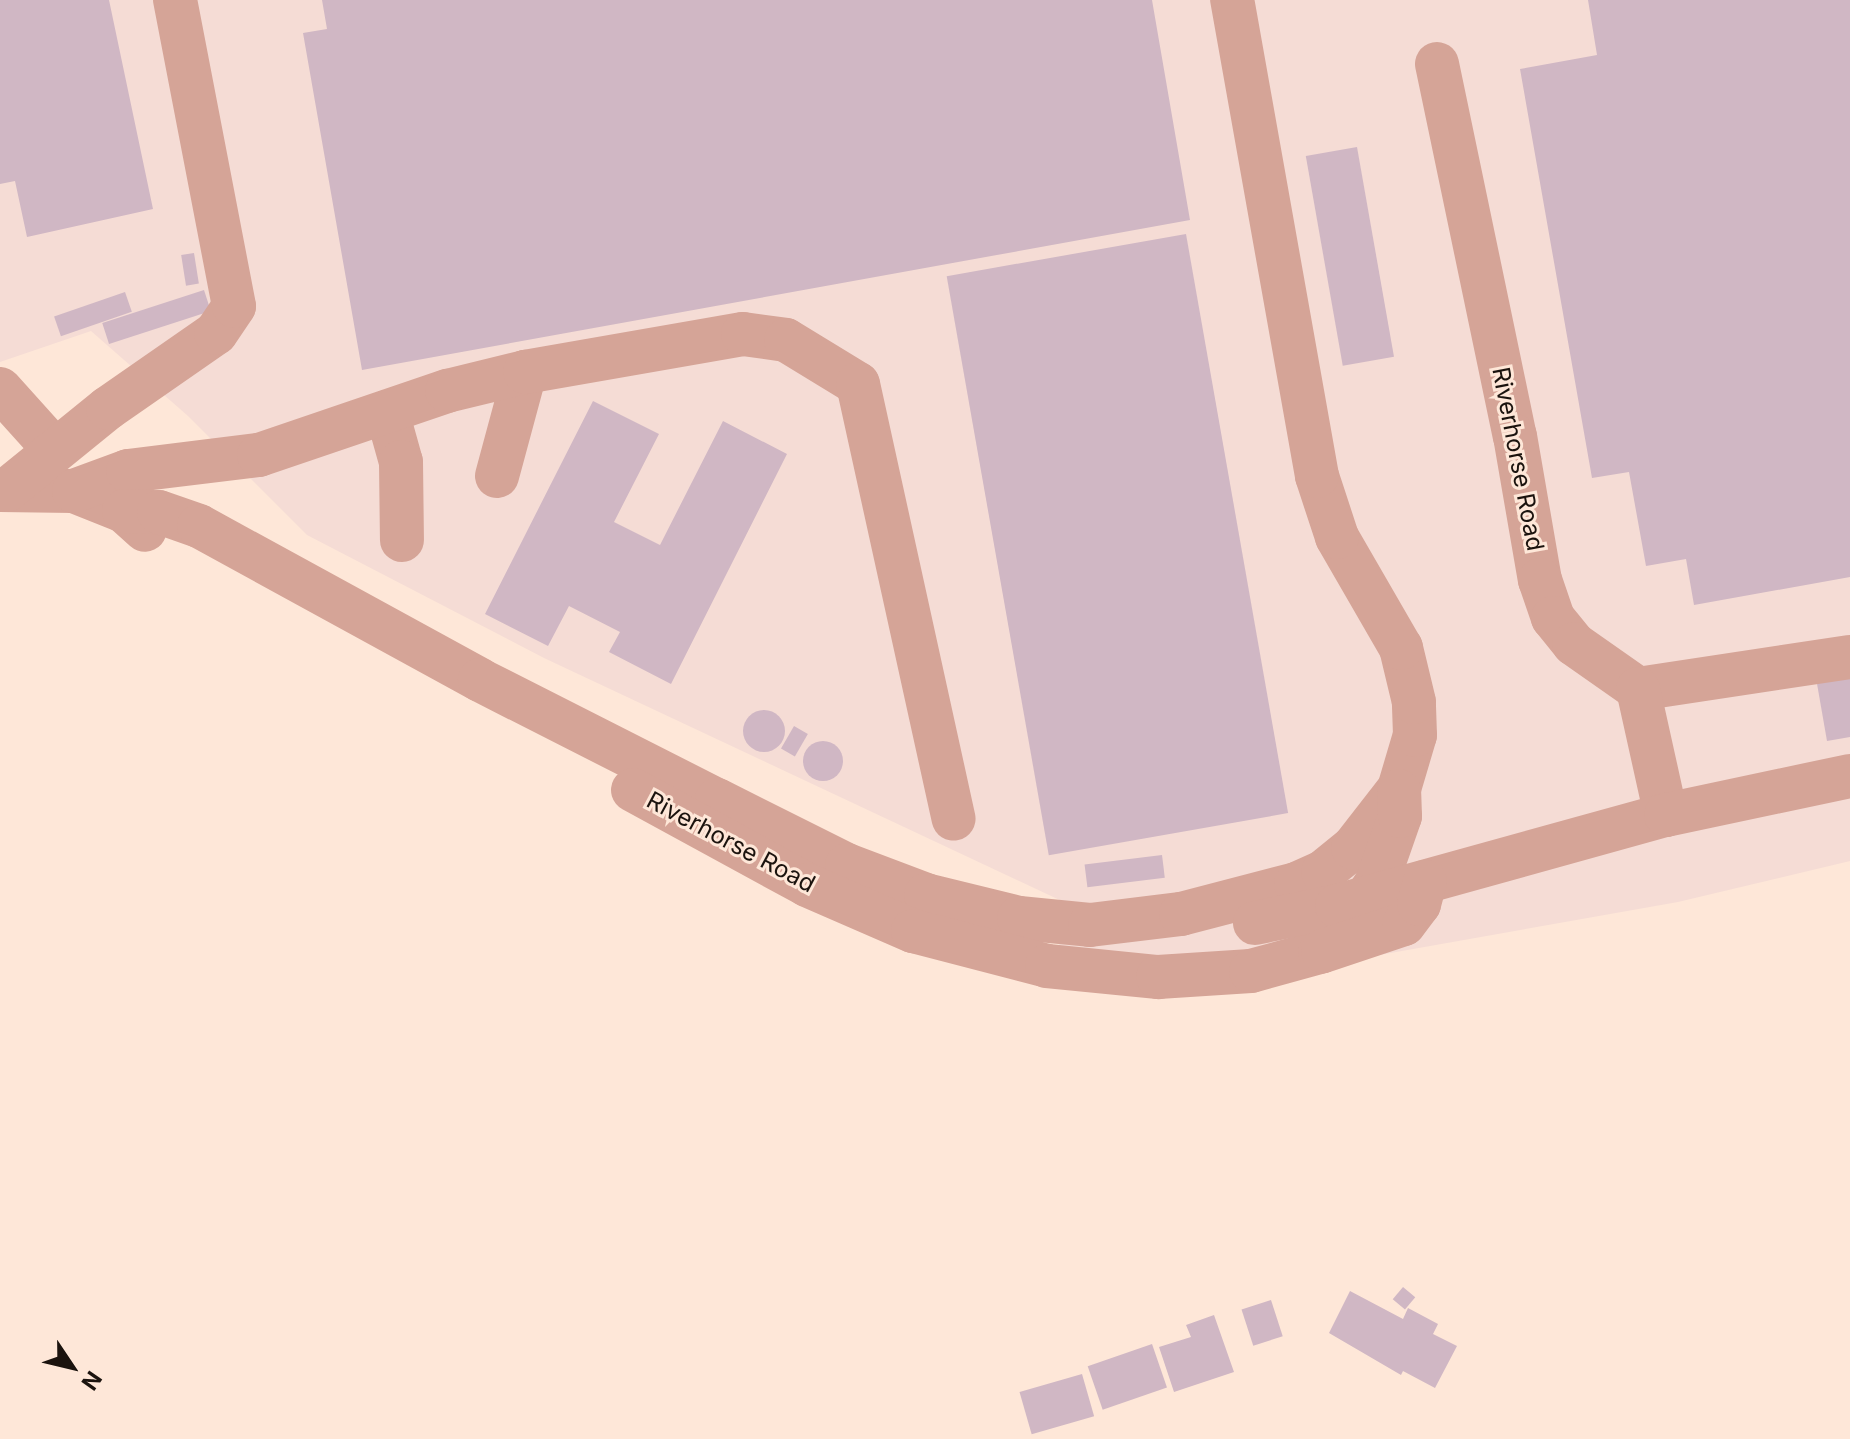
<!DOCTYPE html>
<style>
body{margin:0}
#map{position:relative;width:1850px;height:1439px;overflow:hidden;background:#fee7d8;font-family:Inter,sans-serif}
div>[style]{position:absolute}
[style*='--x']{left:calc(var(--x)*1px);top:calc(var(--y)*1px);width:calc(var(--w)*1px);rotate:calc(var(--a)*1deg)}
.industrial>*{inset:0;background:#f5dcd5}
.building>*{inset:0;background:#d0b7c4;transform-origin:0 0}
.round{border-radius:50%}
.minor>*{height:44px;margin:-22px;padding:0 22px;transform-origin:22px;border-radius:22px;background:#d5a497}
span{translate:-50% -50%;white-space:nowrap;text-align:center;line-height:1.15;-webkit-text-stroke:6px #fee7d8;paint-order:stroke}
.street-label{font-size:24px;color:#1b130e}
.north{position:absolute;left:32px;top:1327px;width:80px;height:80px;-webkit-text-stroke:6px #fee7d8;paint-order:stroke;rotate:125deg;font-size:22px;font-weight:700;line-height:32px;text-align:center;color:#1b130e}
.north::after{content:'';display:block;margin:auto;width:28px;height:36px;background:#1b130e;clip-path:polygon(50% 0,100% 100%,50% 72%,0 100%)}
</style>
<div id="map">
<div class="industrial">
<i style="clip-path:polygon(0 0,1850px 0,1850px 861px,1678px 902px,1289px 971px,1055px 971px,1066px 903px,544px 658px,307px 535px,188px 416px,91px 331px,0 362px)"></i>
</div>
<div class="building">
<i style="clip-path:polygon(0 0,109px 0,153px 209px,27px 237px,15px 181px,0 184px)"></i>
<i style="clip-path:polygon(322px 0,1152px 0,1190px 220px,362px 370px,303px 33px,327px 29px)"></i>
<i style="clip-path:polygon(1588px 0,1850px 0,1850px 577px,1694px 605px,1686px 559px,1646px 566px,1629px 472px,1592px 478px,1520px 69px,1597px 55px)"></i>
<i style="left:1357px;top:147px;width:213px;height:52px;rotate:80deg"></i>
<i style="left:1186px;top:234px;width:588px;height:243px;rotate:80deg"></i>
<i style="left:194px;top:253px;width:31px;height:13px;rotate:81deg"></i>
<i style="left:204px;top:290px;width:22px;height:107px;rotate:72deg"></i>
<i style="left:125px;top:292px;width:21px;height:75px;rotate:71deg"></i>
<i style="clip-path:polygon(593px 401px,659px 434px,614px 522px,660px 545px,723px 421px,787px 454px,671px 684px,609px 652px,620px 632px,569px 606px,548px 646px,485px 614px)"></i>
<i style="clip-path:polygon(1850px 672px,1850px 737px,1827px 741px,1816px 678px)"></i>
<i class="round" style="left:743px;top:710px;width:42px;height:42px"></i>
<i style="left:794px;top:726px;width:16px;height:26px;rotate:30deg"></i>
<i class="round" style="left:803px;top:741px;width:40px;height:40px"></i>
<i style="left:1162px;top:855px;width:23px;height:78px;rotate:83deg"></i>
<i style="left:1403px;top:1287px;width:16px;height:16px;rotate:40deg"></i>
<i style="clip-path:polygon(1350px 1291px,1403px 1319px,1408px 1308px,1438px 1324px,1433px 1334px,1457px 1346px,1435px 1388px,1403px 1371px,1401px 1375px,1329px 1333px)"></i>
<i style="left:1271px;top:1300px;width:38px;height:31px;rotate:72deg"></i>
<i style="clip-path:polygon(1214px 1315px,1234px 1372px,1174px 1392px,1159px 1347px,1191px 1337px,1186px 1325px)"></i>
<i style="left:1152px;top:1344px;width:46px;height:68px;rotate:71deg"></i>
<i style="left:1082px;top:1374px;width:44px;height:65px;rotate:74deg"></i>
</div>
<div class="minor">
<i style="--x:1437;--y:64;--w:380;--a:78.2"></i>
<i style="--x:1515;--y:436;--w:146;--a:80.2"></i>
<i style="--x:1540;--y:580;--w:40;--a:71.1"></i>
<i style="--x:1553;--y:618;--w:33;--a:51"></i>
<i style="--x:1574;--y:644;--w:78;--a:35.1"></i>
<i style="--x:0;--y:389;--w:81;--a:48"></i>
<i style="--x:387;--y:412;--w:52;--a:74.4"></i>
<i style="--x:401;--y:462;--w:78;--a:89.3"></i>
<i style="--x:497;--y:476;--w:108;--a:-74.9"></i>
<i style="--x:0;--y:490;--w:74;--a:0.8"></i>
<i style="--x:74;--y:491;--w:54;--a:21.8"></i>
<i style="--x:124;--y:511;--w:28;--a:42"></i>
<i style="--x:7;--y:490;--w:130;--a:-39.1"></i>
<i style="--x:108;--y:408;--w:131;--a:-34.8"></i>
<i style="--x:216;--y:333;--w:32;--a:-56"></i>
<i style="--x:234;--y:306;--w:312;--a:-100.9"></i>
<i style="--x:74;--y:491;--w:58;--a:-20.3"></i>
<i style="--x:128;--y:471;--w:132;--a:-7"></i>
<i style="--x:259;--y:455;--w:199;--a:-18.8"></i>
<i style="--x:447;--y:391;--w:80;--a:-13.7"></i>
<i style="--x:525;--y:372;--w:221;--a:-9.9"></i>
<i style="--x:743;--y:334;--w:43;--a:7.9"></i>
<i style="--x:786;--y:340;--w:84;--a:31.4"></i>
<i style="--x:858;--y:384;--w:445;--a:77.6"></i>
<i style="--x:124;--y:511;--w:35;--a:2"></i>
<i style="--x:159;--y:512;--w:42;--a:19.3"></i>
<i style="--x:199;--y:526;--w:320;--a:28.7"></i>
<i style="--x:480;--y:680;--w:266;--a:26.9"></i>
<i style="--x:717;--y:800;--w:145;--a:26.6"></i>
<i style="--x:847;--y:865;--w:85;--a:20.8"></i>
<i style="--x:926;--y:895;--w:96;--a:13.9"></i>
<i style="--x:1019;--y:918;--w:71;--a:5.6"></i>
<i style="--x:1090;--y:925;--w:92;--a:-6.9"></i>
<i style="--x:1181;--y:914;--w:119;--a:-14.6"></i>
<i style="--x:1296;--y:884;--w:30;--a:-24"></i>
<i style="--x:1323;--y:872;--w:38;--a:-39"></i>
<i style="--x:1353;--y:848;--w:75;--a:-52.1"></i>
<i style="--x:1399;--y:789;--w:56;--a:-73.5"></i>
<i style="--x:1415;--y:735;--w:33;--a:-92"></i>
<i style="--x:1414;--y:702;--w:56;--a:-103.5"></i>
<i style="--x:1401;--y:648;--w:128;--a:-120"></i>
<i style="--x:1337;--y:537;--w:64;--a:-108.2"></i>
<i style="--x:1317;--y:476;--w:484;--a:-100.1"></i>
<i style="--x:1638;--y:689;--w:214;--a:-8.6"></i>
<i style="--x:1638;--y:689;--w:129;--a:77.5"></i>
<i style="--x:633;--y:790;--w:198;--a:28.6"></i>
<i style="--x:807;--y:885;--w:116;--a:23.5"></i>
<i style="--x:913;--y:931;--w:138;--a:14.6"></i>
<i style="--x:1047;--y:966;--w:112;--a:5.7"></i>
<i style="--x:1158;--y:977;--w:93;--a:-3.7"></i>
<i style="--x:1251;--y:971;--w:72;--a:-15.4"></i>
<i style="--x:1320;--y:952;--w:37;--a:-43"></i>
<i style="--x:1347;--y:927;--w:54;--a:-56.3"></i>
<i style="--x:1377;--y:882;--w:70;--a:-70.8"></i>
<i style="--x:1400;--y:816;--w:25;--a:-92"></i>
<i style="--x:1255;--y:923;--w:84;--a:-11.7"></i>
<i style="--x:1337;--y:906;--w:341;--a:-15.5"></i>
<i style="--x:1666;--y:815;--w:188;--a:-12"></i>
<i style="--x:1323;--y:951;--w:85;--a:-18.4"></i>
<i style="--x:1404;--y:924;--w:25;--a:-53"></i>
<i style="--x:1419;--y:904;--w:23;--a:-75"></i>
</div>
<div class="street-label">
<span style="left:1518px;top:459px;rotate:79deg">Riverhorse Road</span>
<span style="left:731px;top:842px;rotate:28deg">Riverhorse Road</span>
</div>
<div class="north">N</div>
</div>
